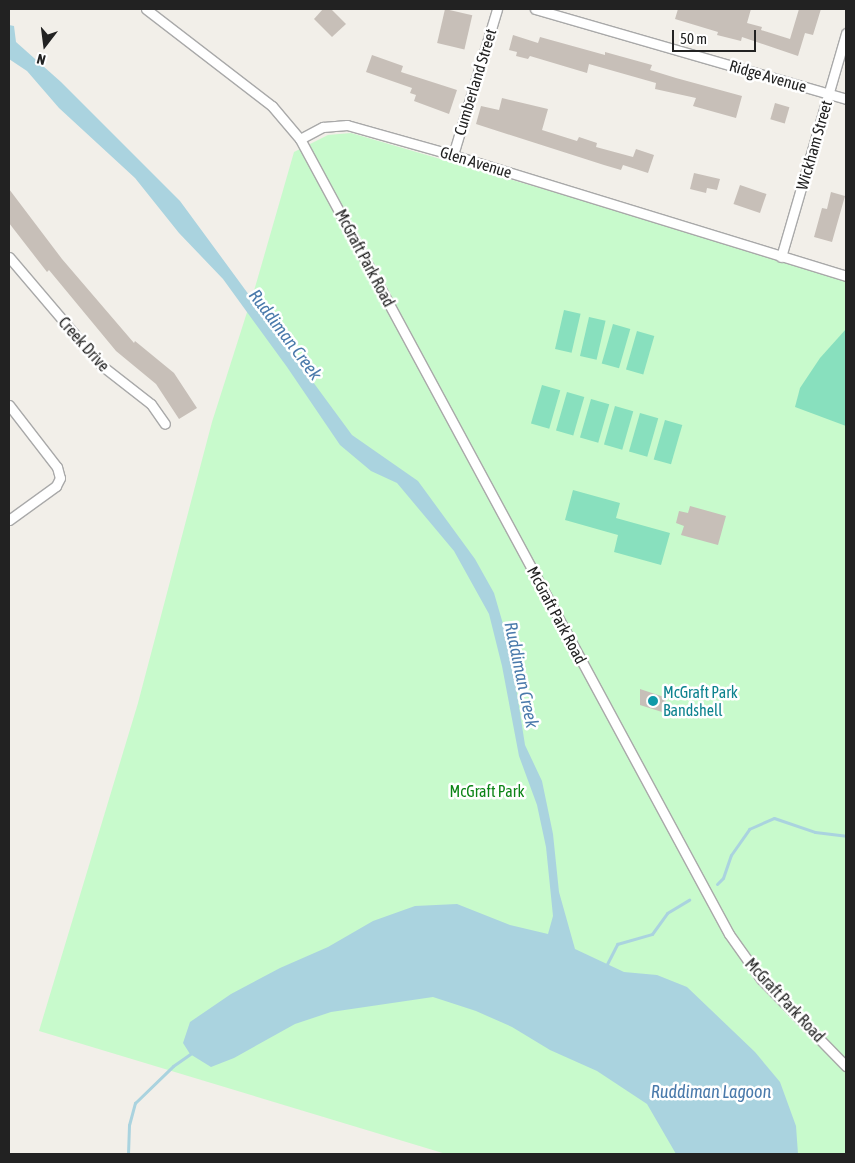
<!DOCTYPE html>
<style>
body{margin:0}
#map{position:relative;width:855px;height:1163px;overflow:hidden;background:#f2efe9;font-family:"Asap Condensed",sans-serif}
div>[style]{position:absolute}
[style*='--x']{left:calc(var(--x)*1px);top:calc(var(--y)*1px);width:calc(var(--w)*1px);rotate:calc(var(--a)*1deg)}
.park>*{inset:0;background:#c8facc}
.pitch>*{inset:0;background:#88e0be;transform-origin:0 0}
.water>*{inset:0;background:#aad3df}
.stream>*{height:3px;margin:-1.5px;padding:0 1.5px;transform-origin:1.5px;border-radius:1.5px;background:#aad3df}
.building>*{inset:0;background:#c7bfb8;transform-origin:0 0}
.roads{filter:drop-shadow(1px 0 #a9a9a9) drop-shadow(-1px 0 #a9a9a9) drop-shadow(0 1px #a9a9a9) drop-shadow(0 -1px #a9a9a9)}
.street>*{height:9px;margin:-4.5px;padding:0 4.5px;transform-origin:4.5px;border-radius:4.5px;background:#fff}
.dots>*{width:14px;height:14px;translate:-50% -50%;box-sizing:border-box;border:2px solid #fff;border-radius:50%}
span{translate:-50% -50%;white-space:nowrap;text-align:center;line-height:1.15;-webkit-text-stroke:5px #fff;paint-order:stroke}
.street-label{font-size:16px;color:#222}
.culture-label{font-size:16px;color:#0d838f}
.left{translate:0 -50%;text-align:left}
.park-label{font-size:16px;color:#0c8416}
.water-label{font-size:18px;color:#4a7aab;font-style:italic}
.frame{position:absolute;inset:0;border:10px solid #222;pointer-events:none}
.north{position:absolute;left:20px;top:20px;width:50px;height:50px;-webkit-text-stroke:4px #fff;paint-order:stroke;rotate:195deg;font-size:14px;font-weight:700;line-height:20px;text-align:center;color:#222}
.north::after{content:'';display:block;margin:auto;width:18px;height:22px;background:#222;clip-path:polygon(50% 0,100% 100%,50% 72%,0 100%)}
.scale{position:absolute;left:672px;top:30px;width:84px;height:22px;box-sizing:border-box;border:2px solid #222;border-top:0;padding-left:6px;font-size:15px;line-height:18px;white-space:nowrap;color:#222;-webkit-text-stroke:4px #fff;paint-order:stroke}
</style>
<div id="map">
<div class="park">
<i style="clip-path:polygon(351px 133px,846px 277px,846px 1154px,446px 1154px,39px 1031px,138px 703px,212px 422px,256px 284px,294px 152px,328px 135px)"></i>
</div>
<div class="pitch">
<i style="left:564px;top:310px;width:17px;height:40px;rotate:13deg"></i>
<i style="left:589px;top:317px;width:17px;height:40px;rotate:13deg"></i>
<i style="left:613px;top:324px;width:18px;height:41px;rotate:16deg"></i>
<i style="clip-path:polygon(846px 329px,846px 426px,795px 407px,800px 388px,820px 358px)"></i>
<i style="left:637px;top:331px;width:18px;height:40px;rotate:16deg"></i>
<i style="left:542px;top:385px;width:19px;height:40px;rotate:16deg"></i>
<i style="left:567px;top:392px;width:18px;height:40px;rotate:16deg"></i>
<i style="left:591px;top:399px;width:19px;height:40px;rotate:16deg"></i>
<i style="left:615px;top:406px;width:19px;height:40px;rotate:16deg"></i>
<i style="left:640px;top:413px;width:19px;height:40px;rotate:16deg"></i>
<i style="left:665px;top:420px;width:18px;height:41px;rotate:16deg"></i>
<i style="clip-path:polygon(573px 490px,620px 503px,616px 518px,670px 533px,661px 565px,614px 552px,618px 535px,565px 520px)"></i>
</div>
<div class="water">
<i style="clip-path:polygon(9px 25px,14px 26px,16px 42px,61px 82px,180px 201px,352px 435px,418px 481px,475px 559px,494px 593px,510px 648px,525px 745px,542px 781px,553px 834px,559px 892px,575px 949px,624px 972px,657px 975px,687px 987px,755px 1052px,780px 1082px,796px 1126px,798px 1154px,676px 1154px,647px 1104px,597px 1071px,550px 1050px,512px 1027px,476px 1011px,433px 997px,331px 1012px,295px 1024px,234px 1058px,211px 1067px,190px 1054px,183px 1043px,190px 1022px,231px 994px,280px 968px,328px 947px,373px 921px,415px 906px,457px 904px,510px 925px,548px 934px,553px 916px,546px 847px,537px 805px,519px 756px,502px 666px,489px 614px,454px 551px,397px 483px,371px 471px,340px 445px,287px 367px,223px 279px,179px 233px,135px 178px,59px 108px,27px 71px,9px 59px)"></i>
</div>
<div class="stream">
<i style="--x:717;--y:884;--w:8;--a:-45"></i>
<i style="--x:723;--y:878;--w:24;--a:-71"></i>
<i style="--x:731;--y:855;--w:32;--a:-55"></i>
<i style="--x:749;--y:829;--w:27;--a:-24"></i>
<i style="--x:774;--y:818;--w:43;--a:18.9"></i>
<i style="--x:815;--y:832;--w:31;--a:7"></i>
<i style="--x:606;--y:966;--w:25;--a:-63"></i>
<i style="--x:617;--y:944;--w:36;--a:-16"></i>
<i style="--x:652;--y:934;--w:26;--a:-54"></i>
<i style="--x:667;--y:913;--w:26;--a:-31"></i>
<i style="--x:128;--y:1154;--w:29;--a:-88"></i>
<i style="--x:129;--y:1125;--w:23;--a:-75"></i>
<i style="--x:135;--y:1103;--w:53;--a:-44.2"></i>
<i style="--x:173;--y:1066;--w:24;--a:-35"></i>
</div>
<div class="building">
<i style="clip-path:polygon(323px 9px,331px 9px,346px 24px,332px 37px,314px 19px)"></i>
<i style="left:445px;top:9px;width:28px;height:35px;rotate:13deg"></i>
<i style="clip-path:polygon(678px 9px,751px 9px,747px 23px,762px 27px,761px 30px,790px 39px,799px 9px,821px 9px,813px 35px,805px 33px,798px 56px,742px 37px,741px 41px,717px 35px,718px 32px,675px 19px)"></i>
<i style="clip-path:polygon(513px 35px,538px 43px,540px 37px,605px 55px,605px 52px,652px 65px,650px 70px,676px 78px,742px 96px,736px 118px,693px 106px,696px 98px,655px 89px,656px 83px,589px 64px,587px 73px,530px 56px,528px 59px,516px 56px,517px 52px,509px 50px)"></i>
<i style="clip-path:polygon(372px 55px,403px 66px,401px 72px,457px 90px,449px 114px,414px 101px,416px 95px,410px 93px,412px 88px,366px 72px)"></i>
<i style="clip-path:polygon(502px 98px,548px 109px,542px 130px,577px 141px,579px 137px,597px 143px,596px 147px,633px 157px,636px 149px,654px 155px,648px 173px,623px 165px,621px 170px,604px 165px,476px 124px,481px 106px,499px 110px)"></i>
<i style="left:775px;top:103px;width:15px;height:17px;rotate:16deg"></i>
<i style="clip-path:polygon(694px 173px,720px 179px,717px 190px,707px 188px,706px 193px,690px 189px)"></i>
<i style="left:740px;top:185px;width:28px;height:20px;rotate:19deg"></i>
<i style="clip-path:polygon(9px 189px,62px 259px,134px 343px,135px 341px,174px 373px,197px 408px,179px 419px,156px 384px,116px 351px,49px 270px,47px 272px,9px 223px)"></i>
<i style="clip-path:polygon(831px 192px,845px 196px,832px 242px,814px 237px,822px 208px,827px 209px)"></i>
<i style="clip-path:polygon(690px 506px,726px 516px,718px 545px,681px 535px,684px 526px,676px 523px,679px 511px,688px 513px)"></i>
<i style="clip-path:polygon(640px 689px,667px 698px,662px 712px,640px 705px)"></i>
</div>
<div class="roads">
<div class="street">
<i style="--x:146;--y:9;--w:159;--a:37.6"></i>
<i style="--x:272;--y:106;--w:43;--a:49.7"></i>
<i style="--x:300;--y:139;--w:903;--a:61.65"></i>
<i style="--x:729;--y:934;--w:55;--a:54.6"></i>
<i style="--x:761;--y:979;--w:122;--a:45.7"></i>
<i style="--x:535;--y:9;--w:324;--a:16.1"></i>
<i style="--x:300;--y:139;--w:26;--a:-28"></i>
<i style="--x:323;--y:127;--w:24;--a:-5"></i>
<i style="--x:347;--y:125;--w:110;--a:15.8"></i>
<i style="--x:453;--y:155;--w:411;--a:17.1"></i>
<i style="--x:453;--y:155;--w:152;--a:-73.2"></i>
<i style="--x:9;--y:257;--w:142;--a:49.6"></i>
<i style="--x:101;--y:365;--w:63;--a:38"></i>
<i style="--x:151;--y:404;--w:24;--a:55"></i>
<i style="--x:781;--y:257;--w:233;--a:-73.8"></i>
<i style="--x:9;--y:405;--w:78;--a:52.3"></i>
<i style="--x:57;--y:467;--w:11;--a:75"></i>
<i style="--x:60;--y:478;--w:9;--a:117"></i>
<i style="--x:56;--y:486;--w:58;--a:144.1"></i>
</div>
</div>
<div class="dots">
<i style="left:653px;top:701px;background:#0f9aa8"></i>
</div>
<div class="street-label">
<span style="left:768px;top:76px;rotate:16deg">Ridge Avenue</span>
<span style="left:475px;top:82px;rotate:-73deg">Cumberland Street</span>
<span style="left:814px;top:145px;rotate:-74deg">Wickham Street</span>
<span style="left:476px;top:162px;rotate:17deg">Glen Avenue</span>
<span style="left:365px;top:258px;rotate:62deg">McGraft Park Road</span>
<span style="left:84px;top:344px;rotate:48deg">Creek Drive</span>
<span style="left:557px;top:615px;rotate:62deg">McGraft Park Road</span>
<span style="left:785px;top:1000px;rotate:47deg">McGraft Park Road</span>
</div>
<div class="culture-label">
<span class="left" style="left:663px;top:701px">McGraft Park<br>Bandshell</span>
</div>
<div class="park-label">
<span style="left:487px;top:791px">McGraft Park</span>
</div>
<div class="water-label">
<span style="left:285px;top:335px;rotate:53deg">Ruddiman Creek</span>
<span style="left:521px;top:675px;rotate:78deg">Ruddiman Creek</span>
<span style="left:711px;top:1092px">Ruddiman Lagoon</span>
</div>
<div class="frame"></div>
<div class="north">N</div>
<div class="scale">50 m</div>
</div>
